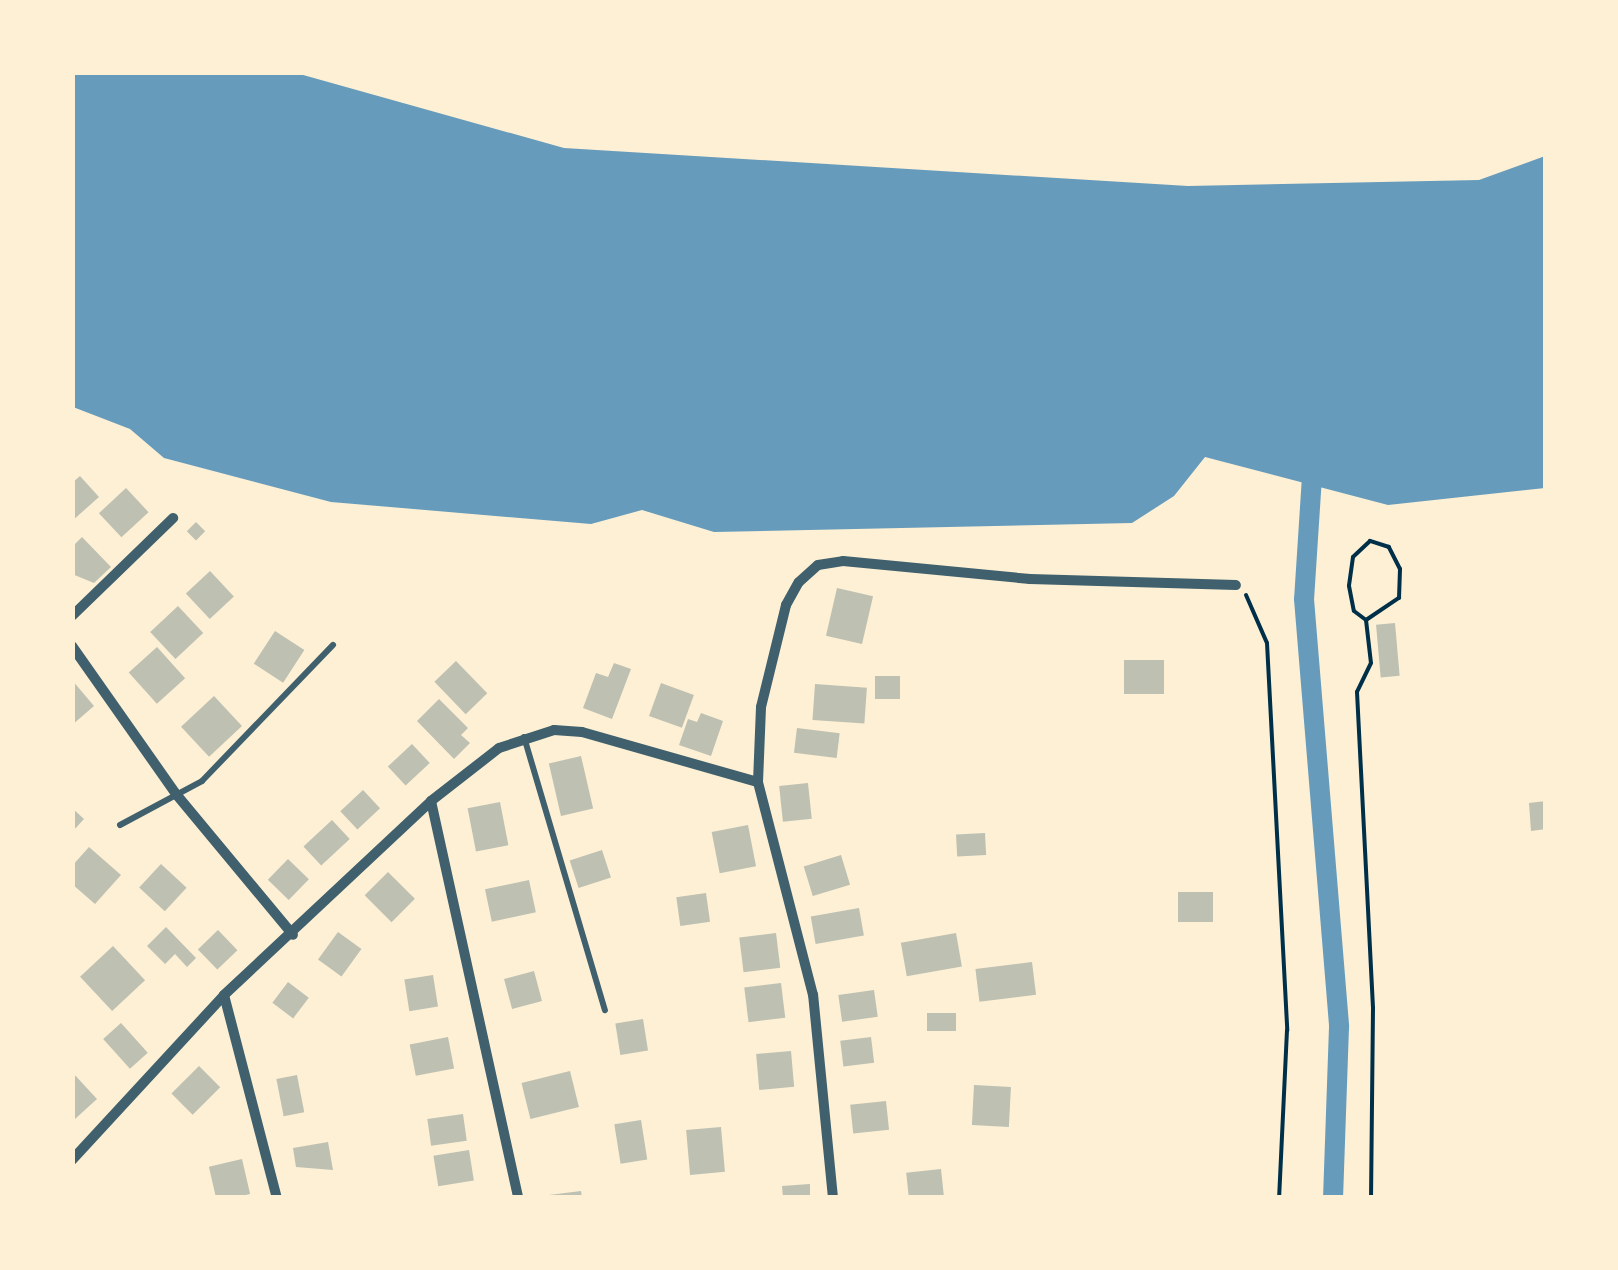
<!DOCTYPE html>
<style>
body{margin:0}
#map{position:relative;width:1618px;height:1270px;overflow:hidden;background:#fdf0d5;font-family:"Open Sans",sans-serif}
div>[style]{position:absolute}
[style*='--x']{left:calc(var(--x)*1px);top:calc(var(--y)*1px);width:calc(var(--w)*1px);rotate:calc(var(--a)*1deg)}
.water>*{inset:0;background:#669bbc}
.canal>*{height:20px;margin:-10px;padding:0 10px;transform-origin:10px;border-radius:10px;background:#669bbc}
.building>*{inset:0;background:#bec0b2;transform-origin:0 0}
.path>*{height:4px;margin:-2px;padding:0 2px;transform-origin:2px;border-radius:2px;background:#003049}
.service>*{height:6px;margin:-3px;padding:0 3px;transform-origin:3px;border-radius:3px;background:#3f606c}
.minor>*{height:10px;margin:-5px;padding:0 5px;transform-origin:5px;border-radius:5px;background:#3f606c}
span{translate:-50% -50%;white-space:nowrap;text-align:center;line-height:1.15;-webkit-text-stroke:10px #fdf0d5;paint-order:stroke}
.frame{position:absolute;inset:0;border:75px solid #fdf0d5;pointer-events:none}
</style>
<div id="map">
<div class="water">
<i style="clip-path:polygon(72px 73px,296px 73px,564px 148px,1188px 186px,1479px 180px,1545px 156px,1545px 488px,1388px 505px,1205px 457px,1174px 496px,1132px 523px,714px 532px,642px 510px,591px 524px,331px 502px,164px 458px,130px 429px,73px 407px)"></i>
</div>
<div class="canal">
<i style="--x:1313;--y:461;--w:138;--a:93.7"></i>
<i style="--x:1304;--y:599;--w:429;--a:85.3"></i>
<i style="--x:1339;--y:1027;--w:171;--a:92"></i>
</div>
<div class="building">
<i style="clip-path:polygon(80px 476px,99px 497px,72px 521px,72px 483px)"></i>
<i style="left:126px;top:488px;width:33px;height:37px;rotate:47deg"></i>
<i style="left:196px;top:522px;width:13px;height:13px;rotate:45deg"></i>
<i style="clip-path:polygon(82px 537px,111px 567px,94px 583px,72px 574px,72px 547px)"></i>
<i style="left:210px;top:571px;width:35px;height:33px;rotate:47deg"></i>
<i style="left:837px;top:588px;width:37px;height:49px;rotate:13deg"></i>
<i style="left:178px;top:606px;width:37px;height:38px;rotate:47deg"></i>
<i style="left:1395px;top:623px;width:53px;height:19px;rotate:85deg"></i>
<i style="left:275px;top:631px;width:35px;height:39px;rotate:33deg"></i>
<i style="left:157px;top:647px;width:42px;height:38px;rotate:48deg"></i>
<i style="left:1124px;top:660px;width:40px;height:34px"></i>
<i style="left:456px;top:661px;width:45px;height:30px;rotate:46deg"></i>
<i style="clip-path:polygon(614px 663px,631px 669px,612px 719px,583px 708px,596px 673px,608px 677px)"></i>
<i style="left:875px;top:676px;width:25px;height:23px"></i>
<i style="clip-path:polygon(72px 680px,94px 706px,72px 725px)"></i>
<i style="left:661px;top:683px;width:35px;height:35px;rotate:20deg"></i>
<i style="left:815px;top:684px;width:52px;height:36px;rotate:4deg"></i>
<i style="left:214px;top:696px;width:41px;height:45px;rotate:47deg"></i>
<i style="clip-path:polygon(439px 699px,468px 728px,461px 735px,470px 743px,454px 759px,417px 721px)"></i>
<i style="clip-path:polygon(701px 713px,723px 721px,711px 756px,679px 745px,688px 719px,697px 722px)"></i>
<i style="left:797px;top:728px;width:43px;height:25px;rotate:7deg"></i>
<i style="left:412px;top:744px;width:26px;height:33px;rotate:47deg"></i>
<i style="left:581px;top:756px;width:54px;height:33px;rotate:77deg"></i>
<i style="left:808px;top:783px;width:36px;height:29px;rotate:84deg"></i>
<i style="left:363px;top:790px;width:25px;height:31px;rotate:47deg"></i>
<i style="clip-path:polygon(1546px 801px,1546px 829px,1531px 831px,1529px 803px)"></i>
<i style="left:500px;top:802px;width:44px;height:33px;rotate:79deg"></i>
<i style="clip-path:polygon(72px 808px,84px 819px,72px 832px)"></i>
<i style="left:332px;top:820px;width:26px;height:39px;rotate:47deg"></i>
<i style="left:748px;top:825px;width:42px;height:37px;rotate:79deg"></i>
<i style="left:985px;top:833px;width:22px;height:29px;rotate:87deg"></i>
<i style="clip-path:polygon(89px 847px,121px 875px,95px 904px,72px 884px,72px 866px)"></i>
<i style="left:602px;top:850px;width:29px;height:34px;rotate:72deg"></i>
<i style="left:841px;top:855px;width:31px;height:39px;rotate:73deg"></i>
<i style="left:288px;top:859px;width:29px;height:29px;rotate:44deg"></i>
<i style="left:161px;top:864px;width:35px;height:32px;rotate:43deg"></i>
<i style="left:388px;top:872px;width:38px;height:33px;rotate:45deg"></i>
<i style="left:529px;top:880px;width:33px;height:45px;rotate:78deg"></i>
<i style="left:1178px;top:892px;width:35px;height:30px"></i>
<i style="left:706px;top:893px;width:29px;height:30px;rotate:82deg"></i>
<i style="left:859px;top:908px;width:28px;height:49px;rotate:80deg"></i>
<i style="clip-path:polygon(166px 927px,196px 958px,187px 967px,175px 954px,165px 964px,147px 946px)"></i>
<i style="left:218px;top:930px;width:28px;height:28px;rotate:46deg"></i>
<i style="left:338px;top:932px;width:29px;height:34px;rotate:36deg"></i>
<i style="left:776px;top:933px;width:35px;height:37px;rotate:83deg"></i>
<i style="left:956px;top:933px;width:34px;height:56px;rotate:80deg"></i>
<i style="left:113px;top:946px;width:47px;height:45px;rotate:47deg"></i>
<i style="left:1032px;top:962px;width:33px;height:57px;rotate:83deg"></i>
<i style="left:534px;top:971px;width:31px;height:31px;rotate:75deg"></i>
<i style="left:433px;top:975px;width:32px;height:29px;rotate:81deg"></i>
<i style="left:288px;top:982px;width:26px;height:26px;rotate:37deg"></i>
<i style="left:781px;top:983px;width:35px;height:37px;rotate:83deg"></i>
<i style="left:874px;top:990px;width:27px;height:36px;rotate:82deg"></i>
<i style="left:927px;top:1013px;width:29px;height:18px"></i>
<i style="left:643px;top:1019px;width:32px;height:28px;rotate:81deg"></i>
<i style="left:121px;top:1023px;width:40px;height:24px;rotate:48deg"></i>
<i style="left:448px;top:1037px;width:32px;height:39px;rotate:79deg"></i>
<i style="left:871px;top:1037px;width:26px;height:31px;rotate:83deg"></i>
<i style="left:791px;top:1051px;width:36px;height:35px;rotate:85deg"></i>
<i style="left:199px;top:1066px;width:30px;height:39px;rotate:45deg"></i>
<i style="left:570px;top:1071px;width:37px;height:50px;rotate:76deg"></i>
<i style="clip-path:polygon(72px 1072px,97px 1099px,75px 1119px,72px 1116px)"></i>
<i style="left:297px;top:1075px;width:38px;height:21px;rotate:79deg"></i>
<i style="left:974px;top:1085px;width:37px;height:40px;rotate:3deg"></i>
<i style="left:886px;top:1101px;width:29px;height:36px;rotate:84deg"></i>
<i style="left:463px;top:1114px;width:27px;height:36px;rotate:82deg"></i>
<i style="left:641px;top:1120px;width:40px;height:27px;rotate:81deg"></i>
<i style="left:721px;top:1127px;width:45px;height:35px;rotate:85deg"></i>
<i style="clip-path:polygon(328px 1142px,333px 1170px,296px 1167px,293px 1148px)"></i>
<i style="left:469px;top:1150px;width:31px;height:36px;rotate:81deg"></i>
<i style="left:242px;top:1159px;width:36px;height:34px;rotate:77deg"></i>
<i style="left:941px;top:1169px;width:29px;height:35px;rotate:84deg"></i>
<i style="clip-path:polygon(810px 1184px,810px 1198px,783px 1198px,782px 1186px)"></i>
<i style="clip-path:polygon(581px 1191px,582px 1198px,549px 1198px,549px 1195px)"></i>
</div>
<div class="path">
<i style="--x:1246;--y:595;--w:52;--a:66.4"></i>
<i style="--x:1267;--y:643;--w:388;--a:87"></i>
<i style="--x:1287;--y:1030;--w:168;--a:92.7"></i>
<i style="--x:1366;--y:620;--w:40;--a:-34"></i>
<i style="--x:1399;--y:598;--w:29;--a:-88"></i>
<i style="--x:1400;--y:569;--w:25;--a:-117"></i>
<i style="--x:1389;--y:547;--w:20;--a:-162"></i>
<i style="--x:1370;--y:541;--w:23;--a:137"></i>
<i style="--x:1353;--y:557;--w:29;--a:98"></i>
<i style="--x:1349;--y:586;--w:25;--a:79"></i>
<i style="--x:1354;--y:611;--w:15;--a:37"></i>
<i style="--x:1366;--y:620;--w:43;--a:83.4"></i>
<i style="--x:1371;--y:663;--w:32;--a:116"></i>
<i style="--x:1357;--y:692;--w:316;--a:87.1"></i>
<i style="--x:1373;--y:1008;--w:190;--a:90.6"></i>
</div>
<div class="service">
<i style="--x:524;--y:737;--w:285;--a:73.5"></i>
<i style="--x:120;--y:825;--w:93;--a:-28.2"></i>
<i style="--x:202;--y:781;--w:189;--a:-46.1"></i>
</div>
<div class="minor">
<i style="--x:72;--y:616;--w:141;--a:-44.1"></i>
<i style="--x:72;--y:646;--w:181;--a:54.9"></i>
<i style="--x:176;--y:794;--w:183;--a:50.3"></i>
<i style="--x:431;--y:801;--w:406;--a:77.6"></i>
<i style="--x:224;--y:995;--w:210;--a:75.4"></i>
<i style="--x:72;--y:1160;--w:224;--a:-47.3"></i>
<i style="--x:224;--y:995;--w:284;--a:-43.1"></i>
<i style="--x:431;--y:801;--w:86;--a:-37.9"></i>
<i style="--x:499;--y:748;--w:58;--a:-18.1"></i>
<i style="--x:554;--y:730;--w:28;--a:4"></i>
<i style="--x:582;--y:732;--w:183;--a:15.9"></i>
<i style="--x:833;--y:1198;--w:204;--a:-95.6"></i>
<i style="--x:813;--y:995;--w:220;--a:-104.5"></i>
<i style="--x:758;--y:782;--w:75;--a:-87.7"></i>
<i style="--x:761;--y:707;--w:105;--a:-76.2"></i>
<i style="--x:786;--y:605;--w:26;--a:-61"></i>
<i style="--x:799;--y:582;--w:25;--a:-42"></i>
<i style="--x:818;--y:565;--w:25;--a:-9"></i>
<i style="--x:843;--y:561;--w:188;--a:5.5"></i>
<i style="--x:1030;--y:579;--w:206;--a:1.7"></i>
</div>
<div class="frame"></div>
</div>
